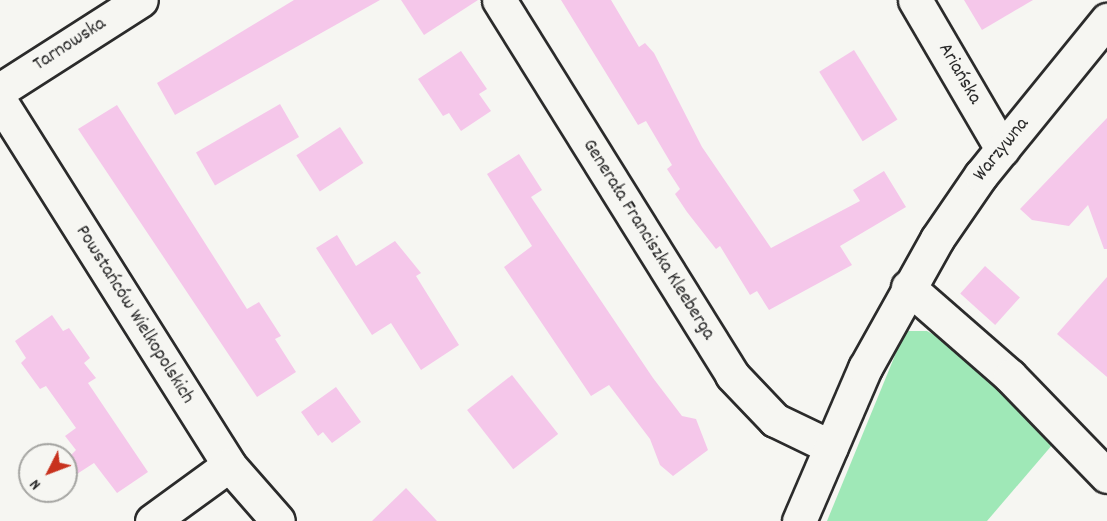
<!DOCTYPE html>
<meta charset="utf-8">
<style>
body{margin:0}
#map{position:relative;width:1107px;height:521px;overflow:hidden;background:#f6f6f2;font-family:Dekko,sans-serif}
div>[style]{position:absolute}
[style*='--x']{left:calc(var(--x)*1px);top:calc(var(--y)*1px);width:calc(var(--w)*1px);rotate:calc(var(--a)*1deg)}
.green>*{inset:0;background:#9fe8b7}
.building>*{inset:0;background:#f5c7ea;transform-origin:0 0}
.roads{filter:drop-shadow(2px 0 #2b2b2b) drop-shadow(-2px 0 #2b2b2b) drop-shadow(0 2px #2b2b2b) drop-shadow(0 -2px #2b2b2b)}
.minor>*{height:33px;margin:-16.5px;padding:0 16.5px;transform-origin:16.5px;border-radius:16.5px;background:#f6f6f2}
.secondary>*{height:33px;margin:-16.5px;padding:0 16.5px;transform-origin:16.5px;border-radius:16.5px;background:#f6f6f2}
span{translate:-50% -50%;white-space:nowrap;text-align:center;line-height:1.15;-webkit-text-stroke:4.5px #f6f6f2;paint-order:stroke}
.street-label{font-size:20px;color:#2b2b2b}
.north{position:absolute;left:18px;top:443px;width:60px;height:60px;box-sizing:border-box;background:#f6f6f2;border:2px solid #a5a5a2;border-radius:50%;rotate:228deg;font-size:16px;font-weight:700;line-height:24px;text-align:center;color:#2b2b2b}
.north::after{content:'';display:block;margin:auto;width:21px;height:27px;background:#c8321e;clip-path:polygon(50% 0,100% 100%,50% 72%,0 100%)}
</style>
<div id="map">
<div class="green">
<i style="clip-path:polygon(905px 331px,927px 331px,958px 348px,1053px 444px,987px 521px,827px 521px)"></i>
</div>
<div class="building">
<i style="clip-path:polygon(294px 0,380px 0,175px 115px,157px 83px)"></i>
<i style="clip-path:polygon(401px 0,478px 0,424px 35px)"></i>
<i style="clip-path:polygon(561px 0,611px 0,639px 47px,645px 43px,654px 53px,702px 147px,771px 248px,860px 201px,853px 190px,884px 171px,906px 207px,840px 246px,852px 265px,769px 310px,757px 291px,750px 295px,720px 246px,716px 249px,687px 212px,675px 194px,680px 189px,667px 169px,672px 165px,646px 121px,638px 125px)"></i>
<i style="clip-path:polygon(964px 0,1033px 0,982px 30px)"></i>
<i style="left:854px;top:50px;width:82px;height:41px;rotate:58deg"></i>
<i style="clip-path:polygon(461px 51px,487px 89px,479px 94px,491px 111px,461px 131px,449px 113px,443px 116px,418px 79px)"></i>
<i style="left:280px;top:104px;width:38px;height:97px;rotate:60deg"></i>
<i style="clip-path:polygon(117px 105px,247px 309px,259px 302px,281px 336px,275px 339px,296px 372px,257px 397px,78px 129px)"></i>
<i style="clip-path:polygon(1107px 118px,1107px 249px,1104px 249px,1088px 205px,1069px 226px,1032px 220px,1020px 209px)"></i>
<i style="left:340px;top:127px;width:43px;height:52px;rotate:57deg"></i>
<i style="clip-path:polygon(519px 154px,542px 190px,531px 197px,653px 378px,682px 416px,696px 419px,708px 450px,673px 476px,660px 465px,650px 439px,609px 385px,591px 396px,504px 267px,532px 246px,487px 174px)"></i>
<i style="clip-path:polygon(337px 235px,356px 266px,395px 241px,421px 273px,416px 276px,459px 345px,421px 370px,391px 323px,372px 335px,316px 248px)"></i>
<i style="left:985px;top:266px;width:47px;height:37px;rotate:42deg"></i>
<i style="clip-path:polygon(1107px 277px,1107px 377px,1057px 334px)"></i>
<i style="clip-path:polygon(52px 315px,63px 331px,69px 328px,90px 358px,84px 363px,96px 378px,88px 383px,148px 472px,117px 493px,94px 463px,66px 481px,66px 460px,76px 450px,65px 436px,76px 428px,46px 386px,40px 389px,21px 363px,26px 358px,15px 341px)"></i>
<i style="left:512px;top:375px;width:75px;height:57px;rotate:52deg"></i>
<i style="clip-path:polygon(336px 387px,361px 422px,332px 443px,323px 432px,318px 436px,301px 412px)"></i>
<i style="clip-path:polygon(406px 488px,437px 521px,372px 521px)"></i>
</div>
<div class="roads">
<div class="minor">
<i style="--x:499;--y:0;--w:441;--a:58.1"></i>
<i style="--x:732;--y:375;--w:62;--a:46.3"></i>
<i style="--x:775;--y:420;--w:62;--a:25.7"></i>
<i style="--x:915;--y:0;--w:173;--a:59.7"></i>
<i style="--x:0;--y:101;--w:430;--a:57.8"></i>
<i style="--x:229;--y:465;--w:74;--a:48.8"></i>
<i style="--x:908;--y:287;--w:135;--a:41.1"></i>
<i style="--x:1010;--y:376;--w:139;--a:45.9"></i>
<i style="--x:152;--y:521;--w:95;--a:-36"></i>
<i style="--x:799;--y:521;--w:167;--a:-66.7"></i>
<i style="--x:865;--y:368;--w:148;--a:-60.8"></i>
<i style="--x:937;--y:239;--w:78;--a:-55.5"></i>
<i style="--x:981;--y:175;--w:200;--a:-50.9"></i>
</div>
<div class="secondary">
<i style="--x:0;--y:90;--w:167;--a:-32.6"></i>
</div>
</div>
<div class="street-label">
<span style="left:70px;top:45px;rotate:-33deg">Tarnowska</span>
<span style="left:959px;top:74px;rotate:60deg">Ariańska</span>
<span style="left:1002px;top:150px;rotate:-51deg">Warzywna</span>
<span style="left:648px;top:240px;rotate:58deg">Generała Franciszka Kleeberga</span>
<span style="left:134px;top:315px;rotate:58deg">Powstańców Wielkopolskich</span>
</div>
<div class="north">N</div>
</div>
